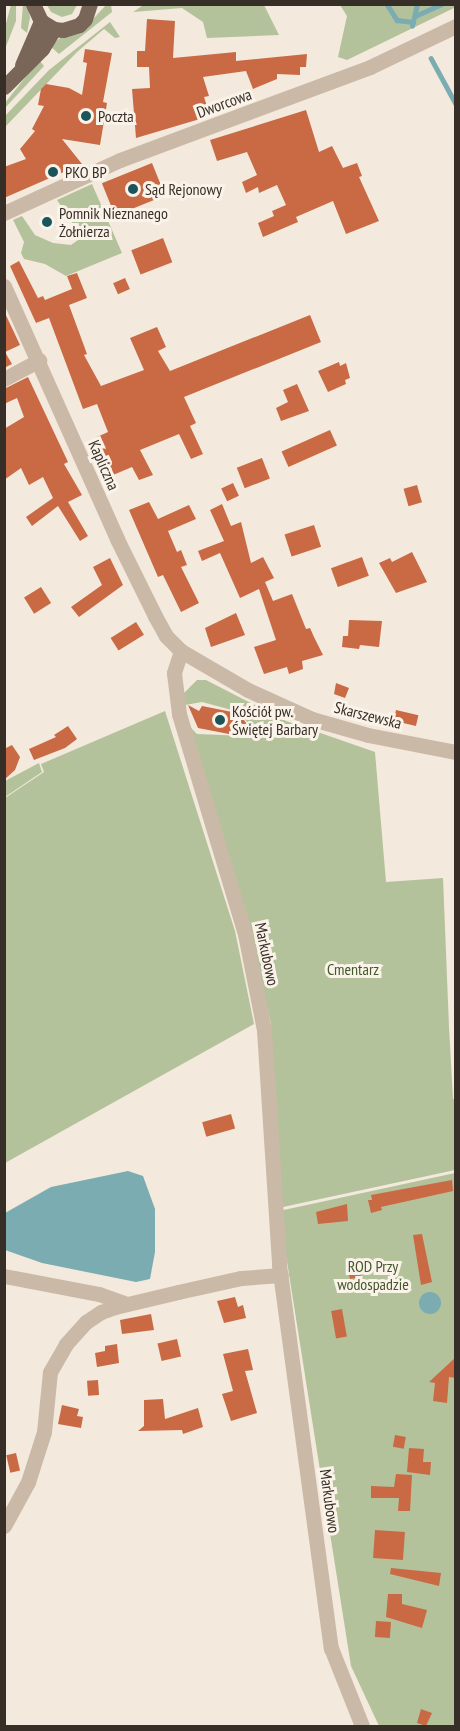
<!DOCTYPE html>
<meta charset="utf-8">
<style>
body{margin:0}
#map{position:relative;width:460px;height:1731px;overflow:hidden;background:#f3e9dc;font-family:"PT Sans Narrow",sans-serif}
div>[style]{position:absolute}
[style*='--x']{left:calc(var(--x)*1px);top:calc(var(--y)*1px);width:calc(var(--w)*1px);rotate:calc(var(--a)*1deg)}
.green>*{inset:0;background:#b4c29b}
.water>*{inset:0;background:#7aacb1}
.round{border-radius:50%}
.stream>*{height:4.5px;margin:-2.25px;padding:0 2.25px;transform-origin:2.25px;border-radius:2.25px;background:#7aacb1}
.building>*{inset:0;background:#c96a44;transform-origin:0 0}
.minor>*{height:15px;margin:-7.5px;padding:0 7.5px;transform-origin:7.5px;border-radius:7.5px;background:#cbb9a7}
.major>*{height:15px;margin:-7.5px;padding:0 7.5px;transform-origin:7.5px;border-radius:7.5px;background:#7a6559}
.dots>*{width:16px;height:16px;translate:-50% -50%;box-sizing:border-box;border:3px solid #faf3e9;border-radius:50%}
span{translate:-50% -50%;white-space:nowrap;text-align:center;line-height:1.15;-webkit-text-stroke:6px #faf3e9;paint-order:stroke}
.street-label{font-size:16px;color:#382e28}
.poi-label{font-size:16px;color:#382e28}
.left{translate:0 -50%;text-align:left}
.park-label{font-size:16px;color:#45572b}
.frame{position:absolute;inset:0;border:6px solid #382e28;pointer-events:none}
</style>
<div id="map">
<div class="green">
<i style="clip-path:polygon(145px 4px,264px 5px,279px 35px,207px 38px,203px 22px,182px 8px,133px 12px)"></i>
<i style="clip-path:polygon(11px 5px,16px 5px,16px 21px,5px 49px,5px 27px)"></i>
<i style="clip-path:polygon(23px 5px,28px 5px,30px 18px,27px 33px,21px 28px)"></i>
<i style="clip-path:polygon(47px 5px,48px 4px,77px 5px,72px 14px,62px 17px,51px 12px)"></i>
<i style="clip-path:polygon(106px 5px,111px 5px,112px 12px,59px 54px,50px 46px,60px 38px,83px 30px)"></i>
<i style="clip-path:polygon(340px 5px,455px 4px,456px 7px,347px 60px,338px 57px,347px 16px)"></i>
<i style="clip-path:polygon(110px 22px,120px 37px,115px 38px,104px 29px,77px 52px,6px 126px,4px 117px,49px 70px)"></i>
<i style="clip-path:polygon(39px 60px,44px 66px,5px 108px,5px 103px)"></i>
<i style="clip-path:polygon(92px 184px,122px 253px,66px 276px,45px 264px,24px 259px,21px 253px,24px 242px,13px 220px,22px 216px,35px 235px,53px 243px,71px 245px,78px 240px,79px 233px,57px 200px)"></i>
<i style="clip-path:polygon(197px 680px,206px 680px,286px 721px,375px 752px,386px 882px,443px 878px,449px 1027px,453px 1099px,456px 1099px,455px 1170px,283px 1207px,278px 1170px,271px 1024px,246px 914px,189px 726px,197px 734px,245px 736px,248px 723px,241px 715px,232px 710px,202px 702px,185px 705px,183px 694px)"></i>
<i style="clip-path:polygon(165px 711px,235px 931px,254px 1024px,5px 1163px,5px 798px,44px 772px,41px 764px)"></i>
<i style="clip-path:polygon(39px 763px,42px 772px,5px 797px,5px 781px)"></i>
<i style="clip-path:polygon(455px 1173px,455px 1726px,379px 1726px,351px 1666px,279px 1211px)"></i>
</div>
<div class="water">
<i style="clip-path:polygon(128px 1171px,143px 1176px,155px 1209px,155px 1252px,150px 1279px,136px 1282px,42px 1263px,5px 1250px,5px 1213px,51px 1187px)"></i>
<i class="round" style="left:419px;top:1292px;width:22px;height:22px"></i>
</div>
<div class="stream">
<i style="--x:387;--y:4;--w:19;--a:58"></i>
<i style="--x:397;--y:20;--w:16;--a:7"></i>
<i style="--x:415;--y:16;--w:30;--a:-24"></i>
<i style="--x:412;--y:26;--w:23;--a:-77"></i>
<i style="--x:431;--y:58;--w:52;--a:61.5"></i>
</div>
<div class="building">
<i style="clip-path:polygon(147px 19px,175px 21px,173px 58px,236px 52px,236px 61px,307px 54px,306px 67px,300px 67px,300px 75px,277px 74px,277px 79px,253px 89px,246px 71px,203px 77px,209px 96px,204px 97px,210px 116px,136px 138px,132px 89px,150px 88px,149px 67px,137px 67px,137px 51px,145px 51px)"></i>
<i style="clip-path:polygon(85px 49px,112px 53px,103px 102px,107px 103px,100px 145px,62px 139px,82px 164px,4px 198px,4px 167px,26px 159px,20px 149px,35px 131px,32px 129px,44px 106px,38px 105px,41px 89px,46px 84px,69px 88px,82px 95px,87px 63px,83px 62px)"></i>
<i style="clip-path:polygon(306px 110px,319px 152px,332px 146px,343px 168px,357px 163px,362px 176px,359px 177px,379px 221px,346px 234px,333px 201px,296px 217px,298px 222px,263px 237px,258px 223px,274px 216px,272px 211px,286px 205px,277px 185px,259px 193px,258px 187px,246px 193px,242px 182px,257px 175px,247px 152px,217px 161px,210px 140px)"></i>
<i style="left:152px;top:163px;width:35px;height:54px;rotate:68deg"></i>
<i style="left:163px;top:238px;width:26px;height:34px;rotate:69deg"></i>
<i style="clip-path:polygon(19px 261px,38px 298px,43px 296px,45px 300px,72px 289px,67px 276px,77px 273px,87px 298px,69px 305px,87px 354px,84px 355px,101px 386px,144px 370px,130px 338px,157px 327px,166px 347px,158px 351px,170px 371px,310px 315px,321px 342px,184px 397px,196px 423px,190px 426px,203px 454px,191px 459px,179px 434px,140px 450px,153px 475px,139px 480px,132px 467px,113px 475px,97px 437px,108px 432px,97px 404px,83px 409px,49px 318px,36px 323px,10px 266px)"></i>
<i style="left:125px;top:278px;width:12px;height:13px;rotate:66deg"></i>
<i style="clip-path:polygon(4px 311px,20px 345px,5px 352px,12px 364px,4px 368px)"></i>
<i style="clip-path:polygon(339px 362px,340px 366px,346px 363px,350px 378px,345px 380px,346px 384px,328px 392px,318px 371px)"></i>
<i style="clip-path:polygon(28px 377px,68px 462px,64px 464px,82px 495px,68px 502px,88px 536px,80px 541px,58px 506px,32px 526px,26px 517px,53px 498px,43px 477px,29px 485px,21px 468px,4px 480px,4px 429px,24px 417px,17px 398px,4px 404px,4px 389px)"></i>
<i style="clip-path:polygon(297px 384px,309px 411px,281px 421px,276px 408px,288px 402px,283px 390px)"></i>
<i style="left:330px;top:430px;width:17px;height:53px;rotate:66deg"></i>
<i style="left:262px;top:458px;width:22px;height:27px;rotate:69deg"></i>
<i style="left:233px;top:483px;width:14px;height:13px;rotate:65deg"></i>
<i style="left:417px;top:485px;width:18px;height:14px;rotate:74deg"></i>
<i style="clip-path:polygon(149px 502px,158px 519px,189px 505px,196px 519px,168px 531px,177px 552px,181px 550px,187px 565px,181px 567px,199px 603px,181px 612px,163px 575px,158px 577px,129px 510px)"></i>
<i style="clip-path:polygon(222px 504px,231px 526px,241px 522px,251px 563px,263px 557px,274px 578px,265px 582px,273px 601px,292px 594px,306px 629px,310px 628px,314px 637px,323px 655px,302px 661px,303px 669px,289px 674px,287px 667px,264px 674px,254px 647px,276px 640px,259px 589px,240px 598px,220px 553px,202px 561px,198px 551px,224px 541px,210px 510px)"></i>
<i style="left:314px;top:525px;width:23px;height:31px;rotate:72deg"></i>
<i style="clip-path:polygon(412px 552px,427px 582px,396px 593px,379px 563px,390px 558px,392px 562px)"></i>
<i style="left:362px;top:557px;width:20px;height:33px;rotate:70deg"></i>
<i style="clip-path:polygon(110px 558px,123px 585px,79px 617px,71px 607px,102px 585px,93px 567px)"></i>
<i style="left:41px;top:587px;width:19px;height:20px;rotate:58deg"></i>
<i style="clip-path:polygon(236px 613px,245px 635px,211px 647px,205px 628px)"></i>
<i style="clip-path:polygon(349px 620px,382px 621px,379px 647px,360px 645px,359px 649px,342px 647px,343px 636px,348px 636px)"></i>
<i style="left:136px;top:622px;width:15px;height:30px;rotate:58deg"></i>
<i style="clip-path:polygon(336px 683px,349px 688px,345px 698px,334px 694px)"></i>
<i style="clip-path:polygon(188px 705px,199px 711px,202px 706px,232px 712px,232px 716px,242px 717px,246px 723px,245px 731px,240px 734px,229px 731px,229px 734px,198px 728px)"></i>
<i style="left:396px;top:710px;width:23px;height:11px;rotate:13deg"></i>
<i style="clip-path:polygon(68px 726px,77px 739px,65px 748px,34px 760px,29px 749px,56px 737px,54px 735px)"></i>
<i style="clip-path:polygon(12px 745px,20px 757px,15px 770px,4px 780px,4px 749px)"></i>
<i style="left:231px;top:1114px;width:15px;height:30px;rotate:74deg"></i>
<i style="clip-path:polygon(452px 1180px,453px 1191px,381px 1207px,382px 1210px,371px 1213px,368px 1200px,372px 1200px,371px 1195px)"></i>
<i style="clip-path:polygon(347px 1204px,348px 1221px,318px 1224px,316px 1212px)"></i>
<i style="clip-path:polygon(422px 1234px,432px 1282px,421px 1285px,413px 1235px)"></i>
<i style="clip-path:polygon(359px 1264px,361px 1277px,350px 1279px,347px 1267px)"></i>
<i style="clip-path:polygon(235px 1297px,238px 1307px,243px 1305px,246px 1318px,224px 1323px,217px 1301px)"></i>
<i style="left:342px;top:1309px;width:28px;height:11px;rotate:80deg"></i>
<i style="clip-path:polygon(151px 1314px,154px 1330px,122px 1334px,120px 1320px)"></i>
<i style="left:177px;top:1339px;width:18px;height:20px;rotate:77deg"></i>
<i style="clip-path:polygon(117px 1344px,119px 1363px,97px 1367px,95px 1353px,105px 1351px,105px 1346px)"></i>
<i style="clip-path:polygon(248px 1349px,253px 1370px,245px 1371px,257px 1413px,231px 1421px,222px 1394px,233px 1391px,223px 1354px)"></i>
<i style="clip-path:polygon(456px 1357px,456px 1378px,449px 1377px,447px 1403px,433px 1401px,435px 1383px,429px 1382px)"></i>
<i style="left:98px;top:1380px;width:15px;height:11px;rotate:86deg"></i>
<i style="clip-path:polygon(163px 1399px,165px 1419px,198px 1408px,203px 1427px,183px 1434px,182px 1430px,138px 1431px,144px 1426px,144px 1400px)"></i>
<i style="clip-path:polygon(62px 1405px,79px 1409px,77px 1416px,83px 1417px,81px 1428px,58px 1424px)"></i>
<i style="left:395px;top:1435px;width:11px;height:12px;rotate:10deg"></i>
<i style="clip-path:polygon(409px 1448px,424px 1449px,423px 1462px,431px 1462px,430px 1475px,407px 1472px)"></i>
<i style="left:16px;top:1453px;width:18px;height:10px;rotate:77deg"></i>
<i style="clip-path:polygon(396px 1474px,412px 1475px,410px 1511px,398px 1511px,399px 1498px,371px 1498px,371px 1486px,394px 1487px)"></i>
<i style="left:375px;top:1530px;width:30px;height:28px;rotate:4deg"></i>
<i style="clip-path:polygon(391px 1568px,441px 1573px,439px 1586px,390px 1574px)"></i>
<i style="clip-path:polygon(388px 1594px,402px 1594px,402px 1604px,427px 1610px,422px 1628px,386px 1617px)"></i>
<i style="left:376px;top:1621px;width:15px;height:16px;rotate:4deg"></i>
<i style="clip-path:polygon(421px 1709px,432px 1713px,426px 1726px,417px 1723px)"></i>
</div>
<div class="minor">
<i style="--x:4;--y:213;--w:128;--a:-24.6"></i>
<i style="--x:120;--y:160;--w:267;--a:-20.4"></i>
<i style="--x:370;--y:67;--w:95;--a:-25.5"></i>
<i style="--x:4;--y:286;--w:277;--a:65.9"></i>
<i style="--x:117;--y:539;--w:86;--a:63.7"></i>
<i style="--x:155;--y:616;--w:23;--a:61"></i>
<i style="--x:166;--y:636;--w:21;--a:45"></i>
<i style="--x:181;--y:651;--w:78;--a:30.2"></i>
<i style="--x:248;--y:690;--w:70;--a:24.4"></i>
<i style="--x:312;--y:719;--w:58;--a:15.9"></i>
<i style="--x:368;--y:735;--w:90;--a:10.9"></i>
<i style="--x:4;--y:379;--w:40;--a:-28"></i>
<i style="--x:181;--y:651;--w:23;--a:108"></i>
<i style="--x:174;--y:673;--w:41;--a:83"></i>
<i style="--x:179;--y:714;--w:230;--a:73.3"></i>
<i style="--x:245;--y:934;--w:98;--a:78.8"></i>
<i style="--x:264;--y:1030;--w:235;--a:86.3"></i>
<i style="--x:279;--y:1265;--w:387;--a:82.3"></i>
<i style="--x:331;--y:1648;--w:84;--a:68.3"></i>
<i style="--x:4;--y:1276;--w:97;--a:10.7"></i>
<i style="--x:99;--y:1294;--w:29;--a:20"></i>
<i style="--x:4;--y:1526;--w:50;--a:-61.4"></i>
<i style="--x:28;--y:1482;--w:52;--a:-72.3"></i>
<i style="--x:44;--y:1432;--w:60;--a:-84.3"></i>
<i style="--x:50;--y:1372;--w:32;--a:-60"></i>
<i style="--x:66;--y:1344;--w:30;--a:-48"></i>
<i style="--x:86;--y:1322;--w:18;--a:-34"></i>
<i style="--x:101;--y:1312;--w:15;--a:-20"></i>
<i style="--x:115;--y:1307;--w:65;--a:-13.4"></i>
<i style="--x:178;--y:1292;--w:65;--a:-12.5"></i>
<i style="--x:241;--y:1278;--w:40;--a:-4.3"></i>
</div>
<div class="major">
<i style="--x:33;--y:4;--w:19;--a:65"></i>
<i style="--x:41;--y:21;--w:15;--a:32"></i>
<i style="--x:54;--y:29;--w:9;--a:6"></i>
<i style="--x:63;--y:30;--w:17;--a:-17"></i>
<i style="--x:79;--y:25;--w:8;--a:-45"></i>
<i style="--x:85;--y:19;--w:16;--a:-72"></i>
<i style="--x:22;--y:65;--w:48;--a:-66.6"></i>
<i style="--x:4;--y:87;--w:54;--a:-45"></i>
<i style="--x:42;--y:49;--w:23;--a:-59"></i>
</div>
<div class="dots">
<i style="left:86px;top:116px;background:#1c545b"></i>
<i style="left:53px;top:172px;background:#1c545b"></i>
<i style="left:133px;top:189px;background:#1c545b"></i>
<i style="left:47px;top:222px;background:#1c545b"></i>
<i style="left:220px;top:720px;background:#1c545b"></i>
</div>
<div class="street-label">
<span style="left:224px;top:103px;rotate:-20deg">Dworcowa</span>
<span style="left:104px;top:465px;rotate:66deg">Kapliczna</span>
<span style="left:368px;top:715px;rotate:14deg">Skarszewska</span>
<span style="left:267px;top:954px;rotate:78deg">Markubowo</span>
<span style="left:330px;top:1501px;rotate:82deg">Markubowo</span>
</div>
<div class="poi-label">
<span class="left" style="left:98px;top:116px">Poczta</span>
<span class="left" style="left:65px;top:172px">PKO BP</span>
<span class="left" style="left:145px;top:189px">Sąd Rejonowy</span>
<span class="left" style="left:59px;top:222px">Pomnik Nieznanego<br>Żołnierza</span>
<span class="left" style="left:232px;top:720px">Kościół pw.<br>Świętej Barbary</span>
</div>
<div class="park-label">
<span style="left:353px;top:969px">Cmentarz</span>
<span style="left:373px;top:1275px">ROD Przy<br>wodospadzie</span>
</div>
<div class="frame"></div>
</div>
